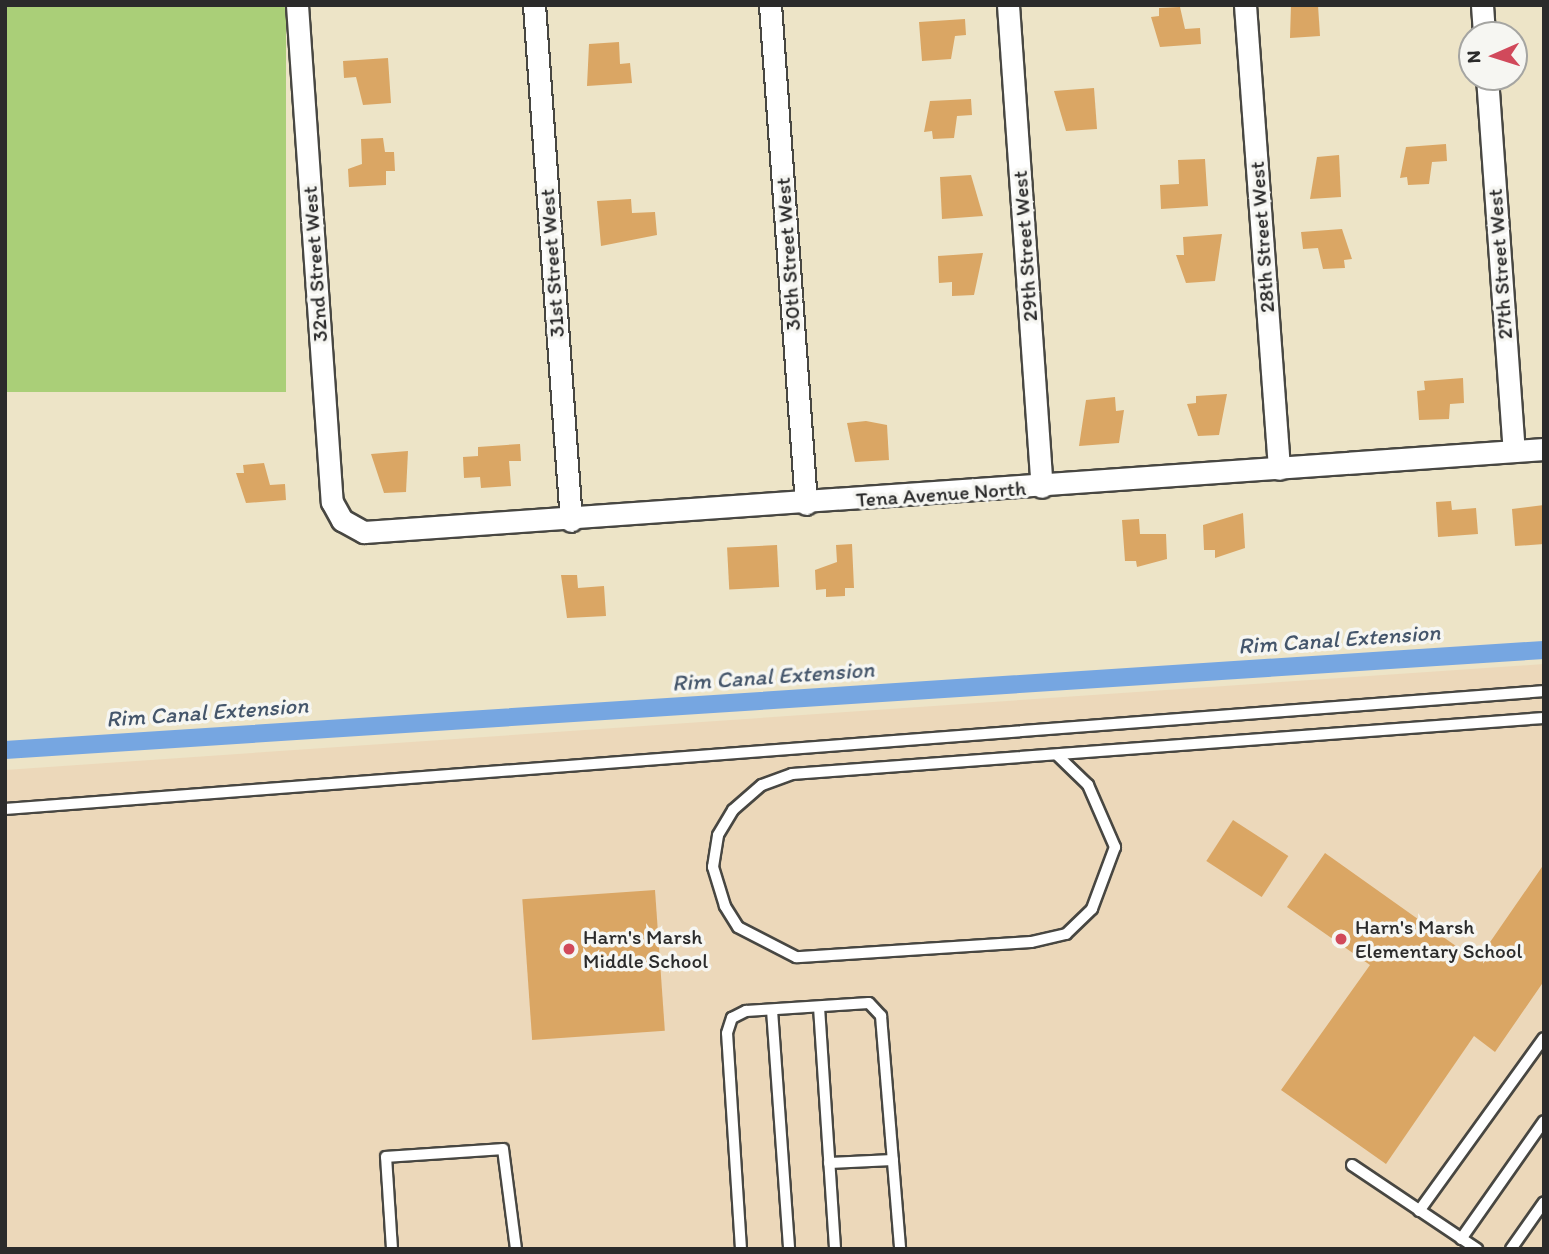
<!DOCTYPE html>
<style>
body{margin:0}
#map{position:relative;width:1549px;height:1254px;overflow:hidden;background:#ede4c7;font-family:Itim,sans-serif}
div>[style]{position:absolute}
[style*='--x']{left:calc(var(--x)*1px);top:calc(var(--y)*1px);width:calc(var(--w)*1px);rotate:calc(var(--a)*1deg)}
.built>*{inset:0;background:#ecd8ba}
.green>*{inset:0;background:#aacf78;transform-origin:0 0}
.canal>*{height:18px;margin:-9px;padding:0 9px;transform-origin:9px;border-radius:9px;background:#76a6e1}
.building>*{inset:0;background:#daa664;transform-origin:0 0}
.roads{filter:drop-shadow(2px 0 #484742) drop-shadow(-2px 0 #484742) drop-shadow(0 2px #484742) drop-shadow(0 -2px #484742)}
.lane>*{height:10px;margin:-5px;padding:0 5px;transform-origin:5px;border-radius:5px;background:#fff}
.street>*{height:21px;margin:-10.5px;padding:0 10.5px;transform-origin:10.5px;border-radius:10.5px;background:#fff}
.dots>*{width:19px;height:19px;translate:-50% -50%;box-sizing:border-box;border:4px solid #f6f6f2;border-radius:50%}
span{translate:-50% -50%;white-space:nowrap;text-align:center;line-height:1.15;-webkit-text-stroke:7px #f6f6f2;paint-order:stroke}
.street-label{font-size:21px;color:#2b2b2b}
.poi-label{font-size:21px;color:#2b2b2b}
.left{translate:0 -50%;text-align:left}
.water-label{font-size:23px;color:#45566b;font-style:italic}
.frame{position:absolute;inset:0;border:7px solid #2b2b2b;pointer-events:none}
.north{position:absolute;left:1458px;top:21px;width:70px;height:70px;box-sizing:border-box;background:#f6f6f2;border:2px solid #a5a5a2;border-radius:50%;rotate:267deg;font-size:19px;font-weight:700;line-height:28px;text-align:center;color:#2b2b2b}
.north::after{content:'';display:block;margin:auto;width:24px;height:32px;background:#d1495b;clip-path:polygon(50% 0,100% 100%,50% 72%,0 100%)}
</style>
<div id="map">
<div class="built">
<i style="clip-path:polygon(1544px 664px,1544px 1249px,5px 1249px,5px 770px)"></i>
</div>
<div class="green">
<i style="left:5px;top:5px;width:281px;height:387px"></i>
</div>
<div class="canal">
<i style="--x:5;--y:750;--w:1542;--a:-3.72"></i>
</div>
<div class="building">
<i style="clip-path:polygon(1291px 5px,1318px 5px,1320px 36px,1290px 38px)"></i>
<i style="clip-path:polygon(1180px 7px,1185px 29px,1200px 28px,1201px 44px,1160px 47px,1151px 17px,1159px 16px,1159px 8px)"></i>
<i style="clip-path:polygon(965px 19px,966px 35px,955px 36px,951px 59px,922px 61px,919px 22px)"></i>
<i style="clip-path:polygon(619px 42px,620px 64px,630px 63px,632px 83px,587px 86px,589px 44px)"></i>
<i style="clip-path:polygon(388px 58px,391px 103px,363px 105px,356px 77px,344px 78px,343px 61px)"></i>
<i style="clip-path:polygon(1094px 88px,1097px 129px,1066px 131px,1054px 91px)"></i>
<i style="clip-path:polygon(971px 99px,972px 115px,957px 116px,954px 138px,933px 139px,932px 131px,924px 132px,930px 101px)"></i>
<i style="clip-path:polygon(383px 138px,385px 152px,394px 152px,395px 171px,386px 171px,386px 185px,349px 187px,348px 169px,362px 164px,361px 139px)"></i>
<i style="clip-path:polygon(1446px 144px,1447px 161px,1432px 162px,1429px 184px,1408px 185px,1407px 177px,1400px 178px,1406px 147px)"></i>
<i style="clip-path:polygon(1339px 155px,1341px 197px,1310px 199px,1317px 157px)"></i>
<i style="clip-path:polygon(1205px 159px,1208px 206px,1161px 209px,1160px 185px,1179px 184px,1178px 160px)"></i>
<i style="clip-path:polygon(971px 175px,983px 216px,942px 219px,940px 177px)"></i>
<i style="clip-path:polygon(631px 199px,632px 213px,655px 212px,657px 235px,601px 246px,597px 201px)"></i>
<i style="clip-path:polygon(1342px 229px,1352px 259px,1344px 260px,1345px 268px,1323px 269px,1318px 248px,1303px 249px,1301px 232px)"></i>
<i style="clip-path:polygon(1222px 234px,1215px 281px,1186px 283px,1176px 255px,1184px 255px,1183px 237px)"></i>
<i style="clip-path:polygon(983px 253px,974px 295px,952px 296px,952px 282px,939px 283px,938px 256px)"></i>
<i style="clip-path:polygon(1463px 378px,1464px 403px,1450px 404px,1449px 419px,1419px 420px,1417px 391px,1425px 390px,1424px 381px)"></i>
<i style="clip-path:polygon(1227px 394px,1219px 435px,1198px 436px,1187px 404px,1196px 403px,1196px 396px)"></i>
<i style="clip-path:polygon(1115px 397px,1116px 411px,1124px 410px,1119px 443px,1079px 446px,1086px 400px)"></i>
<i style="clip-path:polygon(866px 421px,887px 425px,889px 460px,855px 462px,847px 423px)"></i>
<i style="clip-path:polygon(520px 444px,521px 461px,509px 461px,511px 486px,481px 488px,480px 477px,464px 478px,463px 457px,478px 456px,478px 447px)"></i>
<i style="clip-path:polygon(408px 451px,406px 492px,384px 493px,371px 454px)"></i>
<i style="clip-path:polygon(264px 463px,270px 485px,285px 484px,286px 500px,246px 503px,236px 473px,244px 473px,243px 465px)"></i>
<i style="clip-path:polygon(1451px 501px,1452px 510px,1476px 508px,1478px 534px,1438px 537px,1436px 502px)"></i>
<i style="clip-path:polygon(1544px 505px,1544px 544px,1515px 546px,1512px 509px)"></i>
<i style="clip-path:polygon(1243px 513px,1245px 548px,1215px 558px,1215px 550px,1204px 550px,1203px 525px)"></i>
<i style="clip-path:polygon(1139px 519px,1140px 534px,1166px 534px,1167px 559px,1137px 567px,1136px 561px,1125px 561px,1122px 520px)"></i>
<i style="clip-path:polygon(852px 544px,854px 588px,845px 588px,845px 596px,826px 597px,826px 589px,816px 590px,815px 570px,837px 562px,836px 545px)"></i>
<i style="left:777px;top:545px;width:42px;height:50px;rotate:87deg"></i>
<i style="clip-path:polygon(561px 575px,577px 575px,578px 588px,604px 586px,606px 616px,567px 618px)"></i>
<i style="left:1233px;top:820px;width:66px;height:49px;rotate:33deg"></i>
<i style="clip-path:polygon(1325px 853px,1477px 961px,1544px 864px,1544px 981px,1495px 1052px,1474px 1036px,1386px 1164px,1281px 1090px,1370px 965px,1287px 907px)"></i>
<i style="left:655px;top:890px;width:141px;height:133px;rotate:86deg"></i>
</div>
<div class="roads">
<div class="lane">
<i style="--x:1058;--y:756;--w:42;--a:44"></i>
<i style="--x:1088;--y:785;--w:68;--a:66.5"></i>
<i style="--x:1115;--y:847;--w:66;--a:110.4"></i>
<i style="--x:1092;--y:909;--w:36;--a:136"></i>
<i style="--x:1066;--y:934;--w:36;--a:167"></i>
<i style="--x:1031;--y:942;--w:235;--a:176.3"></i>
<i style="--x:796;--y:957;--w:65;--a:-152.7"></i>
<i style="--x:738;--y:927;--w:25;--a:-122"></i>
<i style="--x:725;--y:906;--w:41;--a:-107.1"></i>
<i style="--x:713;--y:867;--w:32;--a:-81"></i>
<i style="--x:718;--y:835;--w:29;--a:-59"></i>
<i style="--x:733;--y:810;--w:38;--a:-41"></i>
<i style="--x:762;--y:785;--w:32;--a:-20"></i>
<i style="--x:792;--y:774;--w:754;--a:-4.26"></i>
<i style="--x:5;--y:809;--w:1544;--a:-4.38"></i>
<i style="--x:819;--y:1007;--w:243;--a:86.2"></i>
<i style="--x:772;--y:1010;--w:240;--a:85.9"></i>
<i style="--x:829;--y:1163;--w:64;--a:-2.7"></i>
<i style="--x:1352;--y:1165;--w:151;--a:33.9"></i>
<i style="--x:1419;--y:1211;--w:213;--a:-54.2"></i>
<i style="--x:1461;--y:1239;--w:144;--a:-54.9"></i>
<i style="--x:392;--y:1249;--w:92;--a:-93.7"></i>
<i style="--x:386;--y:1157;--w:117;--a:-3.9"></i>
<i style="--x:503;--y:1149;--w:101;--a:82.6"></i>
<i style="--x:741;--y:1249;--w:216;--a:-93.7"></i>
<i style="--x:727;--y:1033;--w:16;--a:-72"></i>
<i style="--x:732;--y:1018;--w:16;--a:-27"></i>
<i style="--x:746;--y:1011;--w:123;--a:-3.7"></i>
<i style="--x:869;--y:1003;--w:18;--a:47"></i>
<i style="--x:881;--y:1016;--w:234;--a:85.3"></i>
<i style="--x:1511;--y:1249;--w:57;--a:-54.9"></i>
</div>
<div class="street">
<i style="--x:297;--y:5;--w:498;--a:86"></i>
<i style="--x:332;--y:502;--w:21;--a:61"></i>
<i style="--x:342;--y:520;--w:25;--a:29"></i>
<i style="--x:364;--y:532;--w:1183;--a:-4.02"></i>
<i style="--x:534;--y:5;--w:517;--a:85.9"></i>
<i style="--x:770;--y:5;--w:500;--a:85.87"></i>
<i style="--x:1008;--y:5;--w:483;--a:86"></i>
<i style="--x:1245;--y:5;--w:465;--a:85.8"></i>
<i style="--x:1482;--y:5;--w:30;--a:86"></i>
<i style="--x:1487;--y:77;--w:375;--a:85.9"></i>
</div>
</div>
<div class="dots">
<i style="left:1341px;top:939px;background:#d1495b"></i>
<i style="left:569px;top:949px;background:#d1495b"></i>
</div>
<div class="street-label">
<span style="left:1262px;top:237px;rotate:-94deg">28th Street West</span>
<span style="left:1025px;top:246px;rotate:-94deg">29th Street West</span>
<span style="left:788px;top:254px;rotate:-94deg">30th Street West</span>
<span style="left:552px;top:263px;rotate:-94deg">31st Street West</span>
<span style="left:315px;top:264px;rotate:-94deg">32nd Street West</span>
<span style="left:1500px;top:264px;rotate:-94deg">27th Street West</span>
<span style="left:941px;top:494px;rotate:-4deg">Tena Avenue North</span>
</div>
<div class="poi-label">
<span class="left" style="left:1355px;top:939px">Harn's Marsh<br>Elementary School</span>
<span class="left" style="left:583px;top:949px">Harn's Marsh<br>Middle School</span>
</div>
<div class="water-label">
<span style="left:1339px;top:639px;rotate:-4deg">Rim Canal Extension</span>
<span style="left:773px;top:676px;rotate:-4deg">Rim Canal Extension</span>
<span style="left:207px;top:712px;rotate:-4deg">Rim Canal Extension</span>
</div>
<div class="frame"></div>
<div class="north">N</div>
</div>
